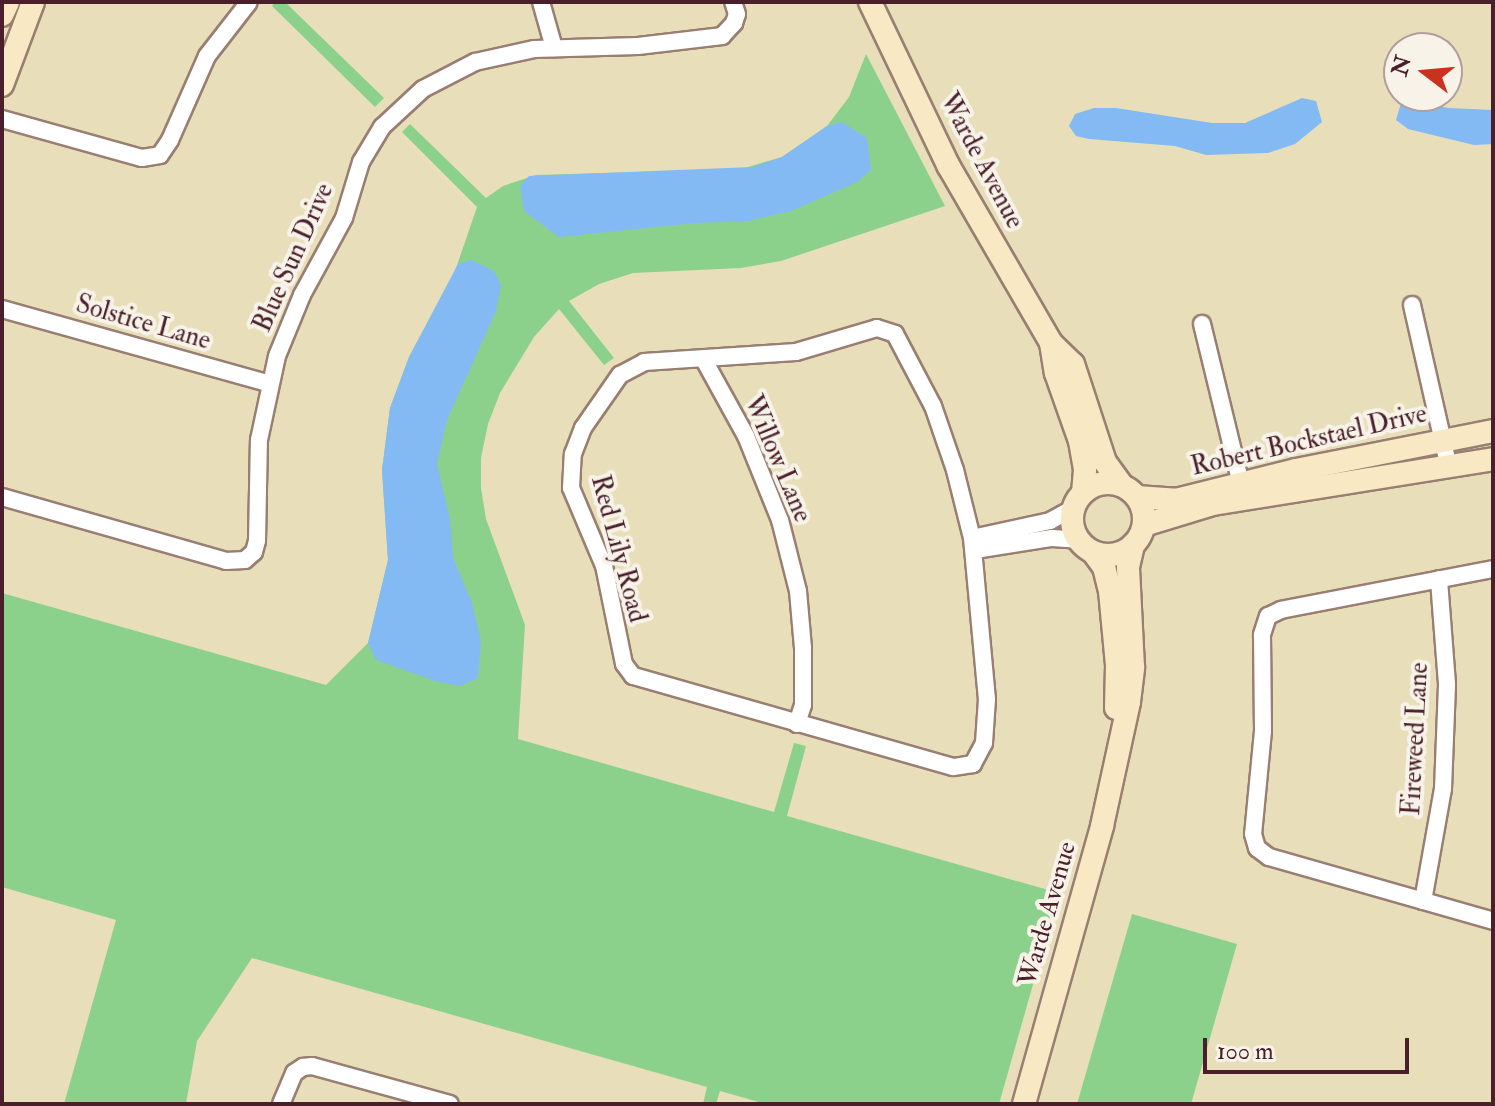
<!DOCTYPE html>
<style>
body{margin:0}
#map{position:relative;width:1495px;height:1106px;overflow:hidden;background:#e8deba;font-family:"IM FELL Double Pica",serif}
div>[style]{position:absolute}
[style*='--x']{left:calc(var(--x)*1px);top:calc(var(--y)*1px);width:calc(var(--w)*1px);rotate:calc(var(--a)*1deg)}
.green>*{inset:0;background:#8cd18b}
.water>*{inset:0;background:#83baf3}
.roads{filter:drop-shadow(2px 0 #997e72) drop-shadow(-2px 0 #997e72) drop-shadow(0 2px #997e72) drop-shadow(0 -2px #997e72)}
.street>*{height:16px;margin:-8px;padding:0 8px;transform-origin:8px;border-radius:8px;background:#fff}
.secondary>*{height:22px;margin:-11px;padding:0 11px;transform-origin:11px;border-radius:11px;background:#f8e8c3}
.secondary>.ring{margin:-11px;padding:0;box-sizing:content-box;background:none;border:22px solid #f8e8c3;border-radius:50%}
span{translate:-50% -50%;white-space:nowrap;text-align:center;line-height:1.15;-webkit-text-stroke:8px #f7f3e8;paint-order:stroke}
.street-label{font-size:26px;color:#4a1f2b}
.frame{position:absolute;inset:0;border:4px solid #4a1f2b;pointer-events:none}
.north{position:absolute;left:1383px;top:32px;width:80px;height:80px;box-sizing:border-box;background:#f7f3e8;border:2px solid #b29e9c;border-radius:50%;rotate:286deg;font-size:22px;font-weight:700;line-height:32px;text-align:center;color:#4a1f2b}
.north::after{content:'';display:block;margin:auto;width:28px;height:36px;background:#c8321e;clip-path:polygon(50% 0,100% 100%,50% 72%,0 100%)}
.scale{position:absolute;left:1203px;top:1038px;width:206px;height:36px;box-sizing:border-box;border:4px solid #4a1f2b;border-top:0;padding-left:10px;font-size:24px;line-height:28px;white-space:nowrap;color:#4a1f2b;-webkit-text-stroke:6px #f7f3e8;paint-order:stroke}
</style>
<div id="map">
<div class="green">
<i style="clip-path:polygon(275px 2px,285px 2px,384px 98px,375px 107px,272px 6px)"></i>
<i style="clip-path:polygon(866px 54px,945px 206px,781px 261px,741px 268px,633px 273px,599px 284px,569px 301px,614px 358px,604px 365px,559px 309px,534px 337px,500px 393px,488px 424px,481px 458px,481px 488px,486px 519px,525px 625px,518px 739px,774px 812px,794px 743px,806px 746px,787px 816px,1059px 893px,999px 1104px,766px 1104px,720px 1091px,716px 1104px,703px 1104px,707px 1087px,252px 958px,197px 1041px,186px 1104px,64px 1104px,116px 920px,2px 887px,2px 593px,326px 685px,368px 643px,388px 560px,382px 470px,390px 408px,409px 357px,454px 274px,477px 207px,402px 132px,410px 124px,486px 198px,503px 186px,536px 175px,741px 169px,782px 157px,827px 126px,849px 97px)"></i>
<i style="clip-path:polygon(1132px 914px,1237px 944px,1191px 1104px,1077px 1104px)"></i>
</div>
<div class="water">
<i style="clip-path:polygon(1302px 98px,1316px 101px,1322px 122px,1295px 144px,1268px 153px,1206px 155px,1175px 146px,1089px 139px,1076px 136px,1069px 126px,1075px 114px,1094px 108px,1116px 108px,1212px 123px,1245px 123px)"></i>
<i style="clip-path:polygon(1402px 100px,1449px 108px,1493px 110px,1493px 144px,1474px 145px,1408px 129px,1396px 120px)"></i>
<i style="clip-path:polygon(842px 122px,867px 138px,871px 170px,857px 182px,791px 211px,748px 221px,695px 223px,559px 237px,524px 211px,520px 186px,529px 176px,752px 167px,782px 157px,827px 126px)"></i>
<i style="clip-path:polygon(471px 260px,494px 271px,501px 285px,496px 311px,447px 420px,437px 464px,450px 519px,453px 558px,472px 603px,481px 641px,478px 678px,460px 686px,438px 682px,376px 660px,368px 643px,388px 560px,382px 470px,390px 408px,409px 357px,458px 264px)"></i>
</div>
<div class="roads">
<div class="street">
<i style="--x:541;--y:2;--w:48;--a:74.2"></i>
<i style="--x:2;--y:119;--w:145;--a:15.6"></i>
<i style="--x:142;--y:158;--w:18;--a:-9"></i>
<i style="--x:160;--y:155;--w:18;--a:-56"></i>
<i style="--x:170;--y:140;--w:92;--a:-66.2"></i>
<i style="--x:207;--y:56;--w:68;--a:-52.1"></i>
<i style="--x:1412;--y:305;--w:167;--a:77.2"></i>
<i style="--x:2;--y:309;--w:278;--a:15.6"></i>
<i style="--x:1202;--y:324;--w:165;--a:76.3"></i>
<i style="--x:877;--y:328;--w:19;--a:18"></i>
<i style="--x:895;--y:334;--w:81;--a:62.2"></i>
<i style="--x:933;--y:406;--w:68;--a:71"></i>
<i style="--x:955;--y:470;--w:70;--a:76"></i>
<i style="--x:972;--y:538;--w:162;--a:84.7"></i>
<i style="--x:987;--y:699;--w:44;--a:93.9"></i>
<i style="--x:984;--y:743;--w:24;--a:118"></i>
<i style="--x:973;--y:764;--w:20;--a:171"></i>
<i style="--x:953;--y:767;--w:333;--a:-164.1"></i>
<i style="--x:633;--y:676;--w:15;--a:-127"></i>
<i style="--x:624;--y:664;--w:100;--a:-101.5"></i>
<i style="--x:604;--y:566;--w:85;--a:-112.9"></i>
<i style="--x:571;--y:488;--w:34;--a:-87"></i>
<i style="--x:573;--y:454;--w:28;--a:-69"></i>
<i style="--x:583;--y:428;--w:65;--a:-55.1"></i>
<i style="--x:620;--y:375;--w:27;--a:-28"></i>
<i style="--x:644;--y:362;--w:152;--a:-3.8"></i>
<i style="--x:796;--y:352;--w:84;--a:-16.5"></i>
<i style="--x:704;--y:360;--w:87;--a:61.1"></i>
<i style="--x:746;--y:436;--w:91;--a:68"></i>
<i style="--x:780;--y:520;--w:73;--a:75.8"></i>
<i style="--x:798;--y:591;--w:57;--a:85"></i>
<i style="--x:803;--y:648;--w:57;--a:90"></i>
<i style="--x:803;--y:705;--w:20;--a:108"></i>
<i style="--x:2;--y:497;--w:233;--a:15.9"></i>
<i style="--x:226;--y:561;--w:19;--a:-3"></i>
<i style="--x:245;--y:560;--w:12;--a:-42"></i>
<i style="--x:254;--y:552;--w:11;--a:-75"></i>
<i style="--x:257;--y:541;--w:101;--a:-88.9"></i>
<i style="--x:259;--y:440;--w:86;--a:-77.9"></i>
<i style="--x:277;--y:356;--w:66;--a:-67.7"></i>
<i style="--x:302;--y:295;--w:88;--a:-61.4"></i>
<i style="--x:344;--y:218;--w:59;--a:-73.1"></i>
<i style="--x:361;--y:162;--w:41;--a:-59"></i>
<i style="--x:382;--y:127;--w:56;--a:-42.8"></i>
<i style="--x:423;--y:89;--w:59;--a:-27.4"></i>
<i style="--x:475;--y:62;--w:60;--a:-12.4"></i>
<i style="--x:534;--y:49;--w:104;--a:-1.7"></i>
<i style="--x:638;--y:46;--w:85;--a:-6.8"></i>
<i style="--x:722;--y:36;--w:18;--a:-47"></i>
<i style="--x:734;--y:23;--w:9;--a:-72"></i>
<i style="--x:737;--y:14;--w:13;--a:-108"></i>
<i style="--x:972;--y:538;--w:80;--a:-12.3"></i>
<i style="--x:1050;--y:521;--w:26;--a:-29"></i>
<i style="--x:975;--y:550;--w:78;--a:-8.9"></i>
<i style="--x:1052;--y:538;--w:26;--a:4"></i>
<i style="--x:1493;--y:569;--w:216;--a:169.1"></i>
<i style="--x:1281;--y:610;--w:14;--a:155"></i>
<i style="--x:1268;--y:616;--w:20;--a:108"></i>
<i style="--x:1262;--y:635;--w:96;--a:89.4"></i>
<i style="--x:1263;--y:731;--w:103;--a:95.5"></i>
<i style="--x:1253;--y:834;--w:15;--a:74"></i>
<i style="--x:1257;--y:848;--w:15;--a:37"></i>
<i style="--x:1269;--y:857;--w:233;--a:15.9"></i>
<i style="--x:1423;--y:901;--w:114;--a:-79.9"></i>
<i style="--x:1443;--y:789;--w:105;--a:-87.8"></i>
<i style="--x:1447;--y:684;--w:105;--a:-94.4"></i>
<i style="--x:281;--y:1104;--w:34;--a:-67"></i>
<i style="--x:294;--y:1073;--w:11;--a:-34"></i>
<i style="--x:303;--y:1067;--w:9;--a:-6"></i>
<i style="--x:312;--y:1066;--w:143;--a:15.4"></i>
</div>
<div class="secondary">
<i style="--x:870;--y:2;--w:181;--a:64.4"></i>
<i style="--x:948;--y:165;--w:206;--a:59.9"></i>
<i style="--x:1051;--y:343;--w:30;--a:44"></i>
<i style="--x:1073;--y:364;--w:103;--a:71.9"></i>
<i style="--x:1105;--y:462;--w:29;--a:54"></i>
<i style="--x:2;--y:15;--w:14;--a:-65"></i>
<i style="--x:2;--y:85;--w:89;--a:-69.5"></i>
<i style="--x:1051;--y:343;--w:30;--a:81"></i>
<i style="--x:1056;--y:373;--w:72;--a:70.6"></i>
<i style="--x:1080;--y:441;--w:29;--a:80"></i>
<i style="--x:1085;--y:470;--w:22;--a:95"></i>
<i class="ring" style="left:1072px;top:483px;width:50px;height:50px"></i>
<i style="--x:1137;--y:497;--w:39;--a:4"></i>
<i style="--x:1176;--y:500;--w:124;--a:-14"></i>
<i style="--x:1296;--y:470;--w:201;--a:-11.2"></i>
<i style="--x:1144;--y:525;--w:72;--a:-16.9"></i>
<i style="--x:1213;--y:504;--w:284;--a:-9.1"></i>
<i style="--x:1093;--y:552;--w:19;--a:54"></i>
<i style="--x:1104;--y:567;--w:25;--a:76"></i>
<i style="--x:1110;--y:591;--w:74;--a:84.6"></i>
<i style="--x:1117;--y:665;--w:43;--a:91.3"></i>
<i style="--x:1024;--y:1104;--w:289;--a:-74.3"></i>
<i style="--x:1102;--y:826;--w:127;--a:-77.7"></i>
<i style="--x:1129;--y:702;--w:35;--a:-83"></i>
<i style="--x:1133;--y:667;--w:100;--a:-92.9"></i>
<i style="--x:1128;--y:567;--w:23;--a:-77"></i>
</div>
</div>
<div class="street-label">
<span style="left:981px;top:161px;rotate:62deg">Warde Avenue</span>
<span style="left:294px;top:258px;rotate:-66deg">Blue Sun Drive</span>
<span style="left:143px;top:323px;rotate:16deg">Solstice Lane</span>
<span style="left:1309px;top:441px;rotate:-13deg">Robert Bockstael Drive</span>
<span style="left:777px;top:459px;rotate:67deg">Willow Lane</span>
<span style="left:618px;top:549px;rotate:75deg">Red Lily Road</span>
<span style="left:1416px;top:739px;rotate:-87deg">Fireweed Lane</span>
<span style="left:1048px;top:914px;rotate:-74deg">Warde Avenue</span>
</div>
<div class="frame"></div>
<div class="north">N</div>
<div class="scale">100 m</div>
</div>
